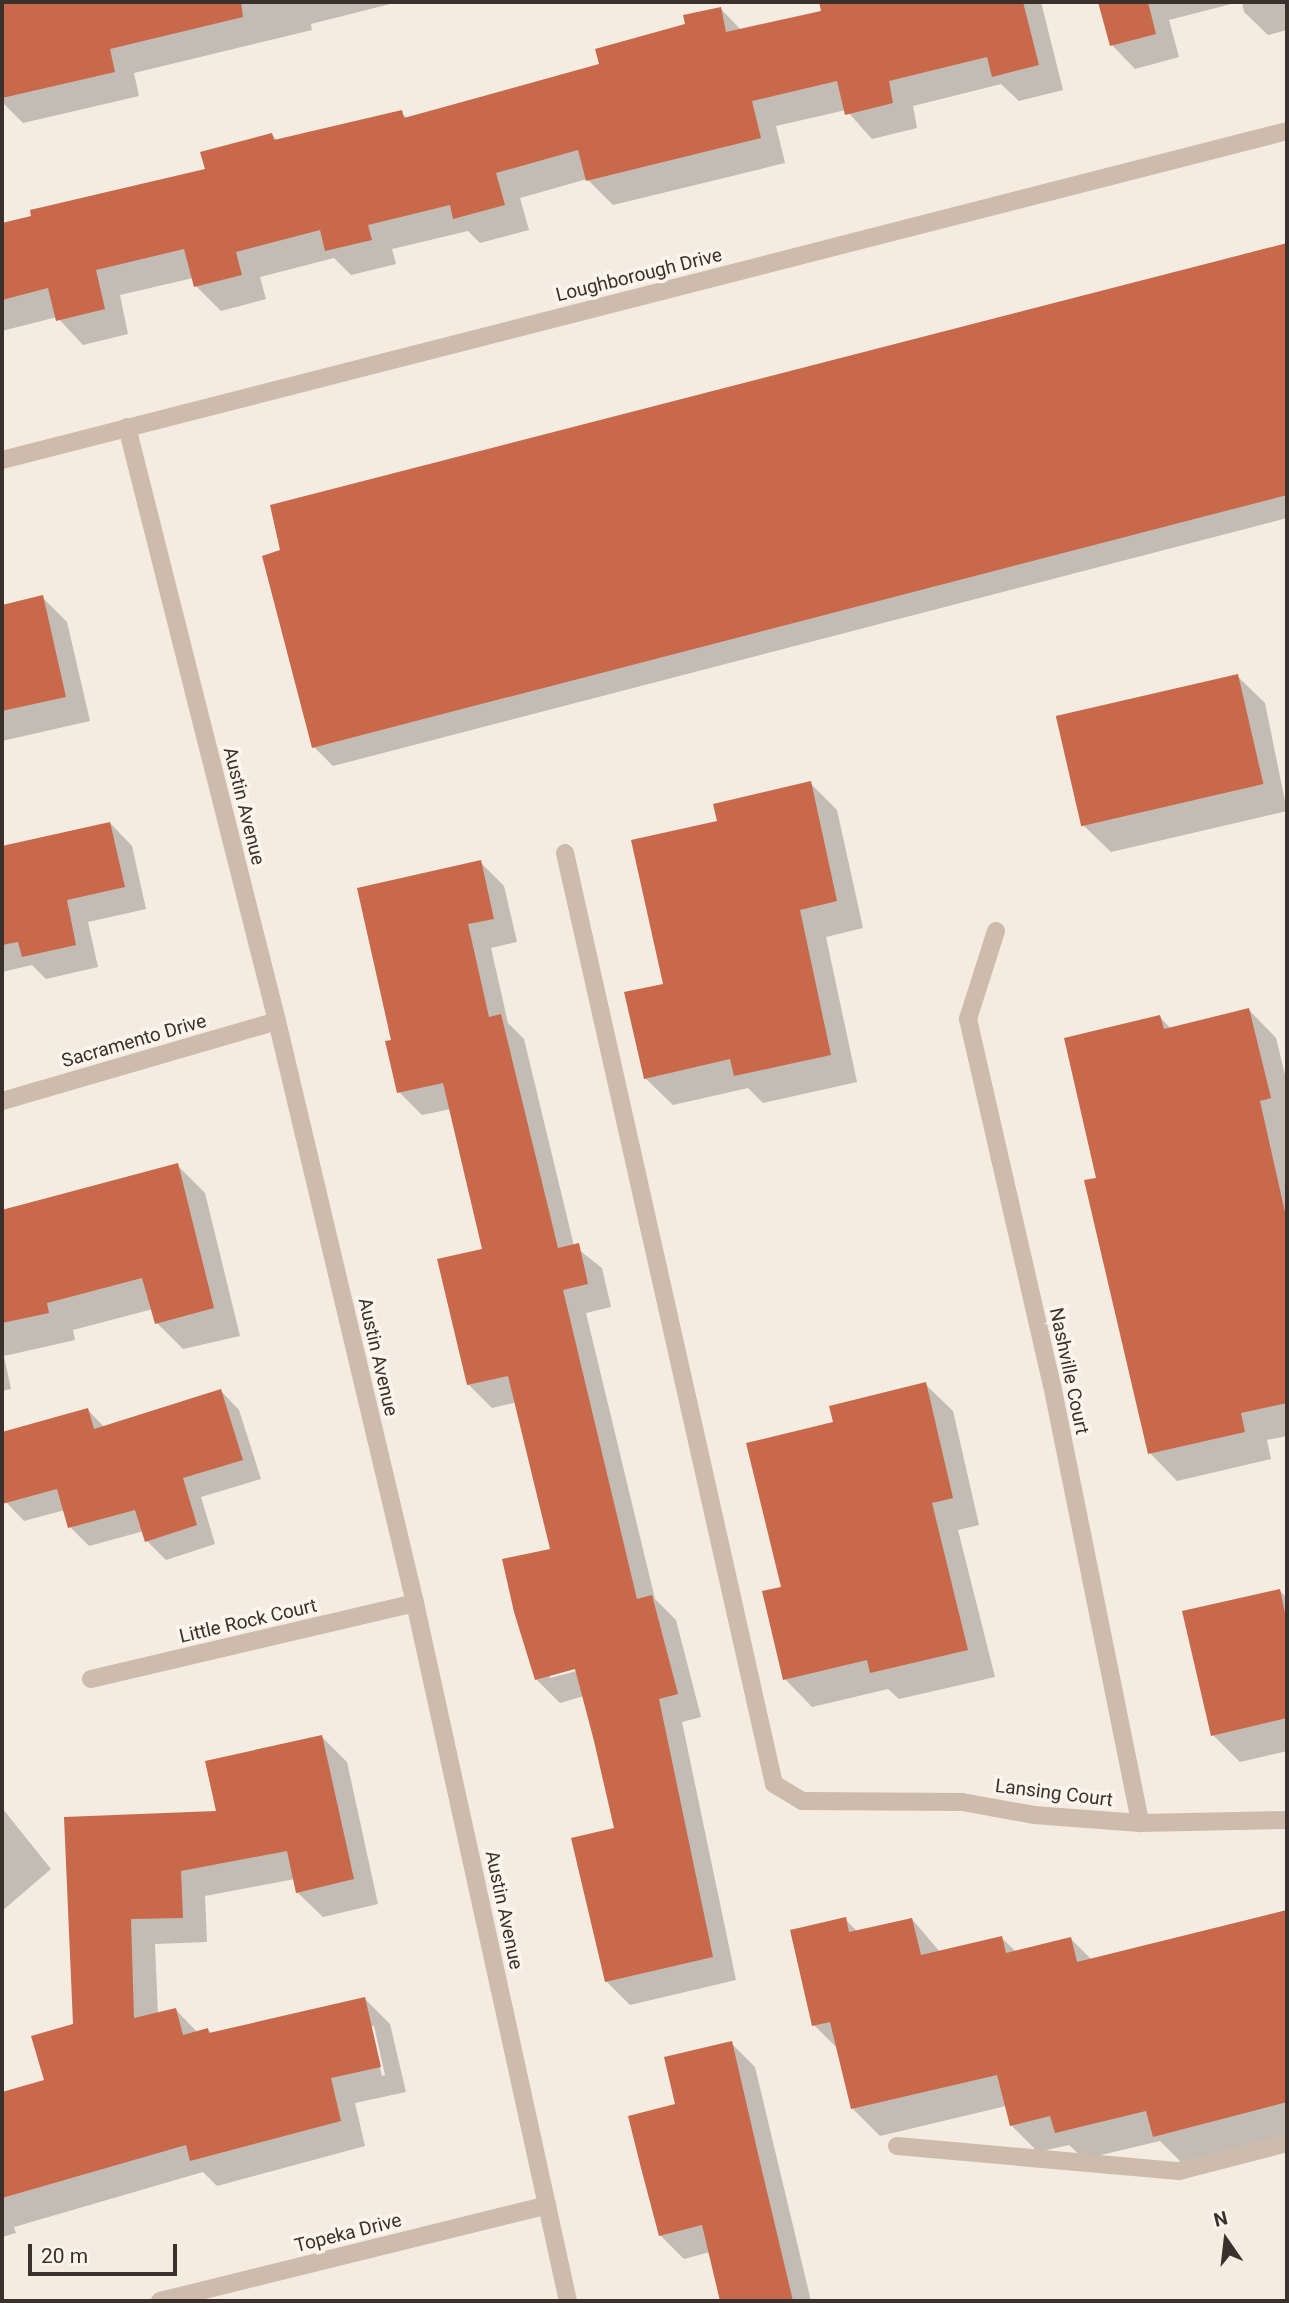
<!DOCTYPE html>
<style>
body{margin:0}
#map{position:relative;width:1289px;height:2303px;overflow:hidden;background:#f4ebe1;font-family:Roboto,sans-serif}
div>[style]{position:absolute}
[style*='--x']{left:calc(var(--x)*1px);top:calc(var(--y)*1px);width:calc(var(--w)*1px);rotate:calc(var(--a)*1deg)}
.shadow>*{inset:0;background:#0003}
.building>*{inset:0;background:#c8694b;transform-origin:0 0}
.minor>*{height:18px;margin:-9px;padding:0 9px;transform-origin:9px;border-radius:9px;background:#cdbbac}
span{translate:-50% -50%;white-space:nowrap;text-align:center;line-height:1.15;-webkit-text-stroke:7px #fbf5ee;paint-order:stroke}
.street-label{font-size:19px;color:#3b302b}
.frame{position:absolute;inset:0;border:4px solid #3b302b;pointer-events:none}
.north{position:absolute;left:1191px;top:2205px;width:70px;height:70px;-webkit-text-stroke:5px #fbf5ee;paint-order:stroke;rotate:346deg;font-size:19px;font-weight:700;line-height:28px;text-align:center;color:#3b302b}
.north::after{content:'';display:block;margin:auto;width:24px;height:32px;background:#3b302b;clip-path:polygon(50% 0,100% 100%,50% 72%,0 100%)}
.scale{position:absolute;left:28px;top:2244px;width:149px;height:32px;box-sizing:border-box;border:4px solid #3b302b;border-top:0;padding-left:9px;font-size:21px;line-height:24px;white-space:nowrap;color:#3b302b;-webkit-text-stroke:5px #fbf5ee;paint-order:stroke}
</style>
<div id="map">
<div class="shadow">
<i style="clip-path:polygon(2px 2px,398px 2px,311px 24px,312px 30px,134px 73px,139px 96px,23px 123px,2px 102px)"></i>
<i style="clip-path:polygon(833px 2px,1041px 2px,1063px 90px,1019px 101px,1001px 84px,913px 106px,917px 128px,872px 139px,846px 110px,776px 126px,785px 163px,613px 205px,587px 179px,520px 198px,529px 230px,480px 243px,468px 231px,392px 249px,396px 264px,351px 275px,334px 258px,260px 277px,266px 299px,221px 311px,196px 286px,193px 278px,120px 295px,128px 334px,83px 345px,57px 317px,2px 331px,2px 225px,207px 170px,272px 135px,278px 141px,401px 112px,408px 119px,601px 65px,720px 8px,742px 31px,823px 12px,821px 5px)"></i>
<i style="clip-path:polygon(1100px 2px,1239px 2px,1169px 20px,1179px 57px,1135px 69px,1112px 45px)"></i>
<i style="clip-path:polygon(1242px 2px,1287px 2px,1287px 30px,1268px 35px,1244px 12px)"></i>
<i style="clip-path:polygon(1287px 244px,1287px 518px,333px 766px,314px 747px,844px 363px)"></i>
<i style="clip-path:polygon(42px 597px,67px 622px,90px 721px,2px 741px,2px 607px)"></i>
<i style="clip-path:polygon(1237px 676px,1265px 703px,1287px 811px,1111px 852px,1083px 825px)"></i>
<i style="clip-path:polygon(810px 783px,837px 810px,863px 928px,826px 937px,857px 1082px,763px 1103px,748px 1088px,673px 1105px,645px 1078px,665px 985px,719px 822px)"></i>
<i style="clip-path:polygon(110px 823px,132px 846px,146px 909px,88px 922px,98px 967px,46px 979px,32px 965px,2px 972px,2px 848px)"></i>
<i style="clip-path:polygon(evenodd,480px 862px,504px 886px,517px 942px,491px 948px,508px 1023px,524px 1039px,574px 1246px,602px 1268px,611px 1307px,586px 1313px,655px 1599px,676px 1620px,701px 1717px,682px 1722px,736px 1980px,630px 2005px,606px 1981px,616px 1829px,584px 1696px,560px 1703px,536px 1679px,552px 1550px,517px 1402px,492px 1408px,468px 1384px,484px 1250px,451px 1109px,422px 1115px,399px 1092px,393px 1041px,480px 862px,583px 1665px,584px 1669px,550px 1678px,550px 1674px,583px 1665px)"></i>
<i style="clip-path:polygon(1249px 1010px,1276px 1038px,1287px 1083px,1287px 1436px,1267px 1440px,1271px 1459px,1177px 1481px,1150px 1453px,1098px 1179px,1160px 1017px,1171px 1029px)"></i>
<i style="clip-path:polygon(177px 1165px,205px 1193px,240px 1336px,183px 1349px,156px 1322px,153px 1309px,73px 1330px,75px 1340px,4px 1356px,11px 1389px,2px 1391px,2px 1210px)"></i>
<i style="clip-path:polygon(925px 1384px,953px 1411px,979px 1525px,958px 1530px,995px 1677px,899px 1699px,888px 1689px,812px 1707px,785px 1679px,783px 1588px,835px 1424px)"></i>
<i style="clip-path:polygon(221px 1391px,239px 1410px,261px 1479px,201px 1497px,215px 1544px,166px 1560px,147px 1541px,144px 1531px,89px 1546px,70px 1527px,65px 1510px,24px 1521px,6px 1502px,2px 1434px,88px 1410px,104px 1427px)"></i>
<i style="clip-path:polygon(1280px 1591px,1287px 1598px,1287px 1751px,1240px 1762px,1213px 1735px)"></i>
<i style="clip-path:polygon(evenodd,322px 1737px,347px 1762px,378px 1904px,323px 1917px,297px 1892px,295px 1879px,205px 1896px,207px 1942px,155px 1944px,158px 2015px,176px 2010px,198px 2033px,208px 2030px,212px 2034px,365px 1999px,390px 2024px,406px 2092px,355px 2103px,365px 2146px,217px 2186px,203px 2172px,14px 2227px,16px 2233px,2px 2237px,2px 2094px,46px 2082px,75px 2025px,66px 1819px,219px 1813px,322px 1737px,370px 2026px,374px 2026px,385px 2075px,382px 2076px,370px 2026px)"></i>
<i style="clip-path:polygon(2px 1808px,51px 1869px,2px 1911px)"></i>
<i style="clip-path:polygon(1287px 1910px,1287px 2136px,1182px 2163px,1160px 2141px,1084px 2159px,1069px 2145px,1038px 2152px,1011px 2125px,1006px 2106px,880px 2136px,853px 2109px,839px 2050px,814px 2025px,845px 1919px,858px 1932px,912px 1919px,940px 1952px,1002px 1938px,1016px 1952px,1071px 1939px,1092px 1960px)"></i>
<i style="clip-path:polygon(731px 2043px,755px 2067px,811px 2301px,721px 2301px,710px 2252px,684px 2259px,660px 2235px,677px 2105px)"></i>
</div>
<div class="building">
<i style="clip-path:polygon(2px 2px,241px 2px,243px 17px,110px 49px,115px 72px,2px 98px)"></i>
<i style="clip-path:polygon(819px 2px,1023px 2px,1039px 65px,992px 77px,987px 57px,889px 81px,893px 103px,845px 115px,837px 81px,752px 101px,761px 138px,586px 181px,578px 150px,496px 173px,505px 205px,453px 219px,450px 205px,368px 225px,372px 240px,325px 251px,320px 230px,236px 252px,242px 275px,194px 287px,184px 249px,96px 270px,105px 309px,56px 321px,48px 288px,2px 300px,2px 223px,31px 216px,30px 210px,205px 169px,200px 152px,272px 133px,274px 140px,402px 110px,404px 118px,599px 64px,595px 49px,685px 24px,683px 15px,721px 7px,726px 32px,821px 11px)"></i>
<i style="clip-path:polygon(1098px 2px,1148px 2px,1156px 34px,1110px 46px)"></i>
<i style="clip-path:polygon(1287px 243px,1287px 495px,312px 748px,262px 556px,280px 550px,270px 505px)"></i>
<i style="clip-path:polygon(43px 595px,66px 697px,2px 711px,2px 605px)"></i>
<i style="left:1238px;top:674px;width:113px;height:187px;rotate:77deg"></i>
<i style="clip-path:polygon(811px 781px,837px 901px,800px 910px,831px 1055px,734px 1076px,730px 1059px,644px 1079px,624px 992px,663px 984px,631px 840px,717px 821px,713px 804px)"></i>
<i style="clip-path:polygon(110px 822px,125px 887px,67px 900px,76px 945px,22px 957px,18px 942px,2px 945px,2px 846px)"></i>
<i style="clip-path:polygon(481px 860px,494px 919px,468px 924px,489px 1017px,501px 1014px,558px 1248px,579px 1243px,588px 1284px,563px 1290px,637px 1599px,652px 1595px,678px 1694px,659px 1699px,713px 1957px,605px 1982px,571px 1838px,614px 1828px,594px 1741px,575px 1669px,535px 1680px,514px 1612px,502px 1559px,550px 1549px,508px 1376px,467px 1385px,437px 1259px,482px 1249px,443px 1083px,397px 1093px,385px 1041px,391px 1040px,357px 888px)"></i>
<i style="clip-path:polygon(1249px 1008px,1271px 1098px,1260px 1101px,1287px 1221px,1287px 1403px,1241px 1413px,1245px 1432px,1148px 1454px,1084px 1180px,1096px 1178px,1064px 1038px,1160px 1015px,1164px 1029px)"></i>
<i style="clip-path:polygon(178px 1163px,214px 1308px,155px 1324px,142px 1278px,47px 1303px,49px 1313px,2px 1323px,2px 1210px)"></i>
<i style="clip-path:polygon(926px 1382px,953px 1498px,932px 1503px,968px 1650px,870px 1673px,867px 1660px,783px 1680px,762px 1591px,781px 1587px,746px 1443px,833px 1422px,829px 1406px)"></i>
<i style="clip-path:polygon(221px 1389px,243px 1460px,183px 1478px,197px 1525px,145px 1542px,135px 1510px,68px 1528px,57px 1489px,2px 1504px,2px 1432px,88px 1408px,94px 1429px)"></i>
<i style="clip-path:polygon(1280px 1589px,1287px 1623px,1287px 1718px,1211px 1736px,1182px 1611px)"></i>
<i style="clip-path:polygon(322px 1735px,354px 1879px,296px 1893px,287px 1851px,181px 1871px,183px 1918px,131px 1919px,134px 2018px,176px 2008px,183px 2035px,208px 2028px,209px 2033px,365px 1997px,381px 2067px,331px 2078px,341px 2121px,190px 2161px,186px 2145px,2px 2198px,2px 2092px,44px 2080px,31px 2036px,73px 2024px,64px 1817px,216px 1811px,205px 1761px)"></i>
<i style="clip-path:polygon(1287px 1910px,1287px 2102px,1153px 2137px,1146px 2111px,1055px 2133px,1050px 2116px,1010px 2126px,997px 2075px,851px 2109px,830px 2022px,812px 2026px,790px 1930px,846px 1917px,849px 1932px,912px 1918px,921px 1955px,1002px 1936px,1006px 1953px,1071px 1937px,1077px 1962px)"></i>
<i style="clip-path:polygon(732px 2041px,759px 2158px,793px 2301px,720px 2301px,702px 2225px,659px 2236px,641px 2168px,628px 2116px,675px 2104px,664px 2057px)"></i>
</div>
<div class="minor">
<i style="--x:127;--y:427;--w:613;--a:75.83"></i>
<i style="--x:277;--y:1021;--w:598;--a:76.66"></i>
<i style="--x:415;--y:1603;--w:715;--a:77.64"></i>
<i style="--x:2;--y:460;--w:1326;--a:-14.36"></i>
<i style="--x:565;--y:853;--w:954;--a:77.35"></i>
<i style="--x:774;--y:1784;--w:33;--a:31"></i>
<i style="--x:802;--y:1801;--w:160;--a:0.4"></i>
<i style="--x:962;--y:1802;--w:73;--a:10.2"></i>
<i style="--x:1034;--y:1815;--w:106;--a:4.3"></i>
<i style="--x:1140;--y:1823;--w:147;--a:-1.2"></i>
<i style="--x:996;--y:931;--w:92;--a:107.7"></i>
<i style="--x:968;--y:1019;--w:376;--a:77.1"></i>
<i style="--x:1052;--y:1385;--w:447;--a:78.6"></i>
<i style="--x:2;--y:1101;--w:286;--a:-16.2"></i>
<i style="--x:91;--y:1679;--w:333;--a:-13.2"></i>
<i style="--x:897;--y:2146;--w:283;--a:5.1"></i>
<i style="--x:1179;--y:2171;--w:112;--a:-14.5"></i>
<i style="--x:160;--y:2301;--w:399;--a:-13.9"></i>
</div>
<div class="street-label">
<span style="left:639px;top:275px;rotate:-14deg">Loughborough Drive</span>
<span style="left:244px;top:806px;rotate:76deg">Austin Avenue</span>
<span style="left:134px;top:1041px;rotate:-16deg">Sacramento Drive</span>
<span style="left:378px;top:1357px;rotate:77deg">Austin Avenue</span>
<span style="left:1069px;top:1371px;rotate:78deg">Nashville Court</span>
<span style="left:248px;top:1621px;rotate:-13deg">Little Rock Court</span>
<span style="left:1054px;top:1793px;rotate:7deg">Lansing Court</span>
<span style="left:504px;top:1910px;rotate:78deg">Austin Avenue</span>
<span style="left:348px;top:2233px;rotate:-14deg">Topeka Drive</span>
</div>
<div class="frame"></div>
<div class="north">N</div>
<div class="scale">20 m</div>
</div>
